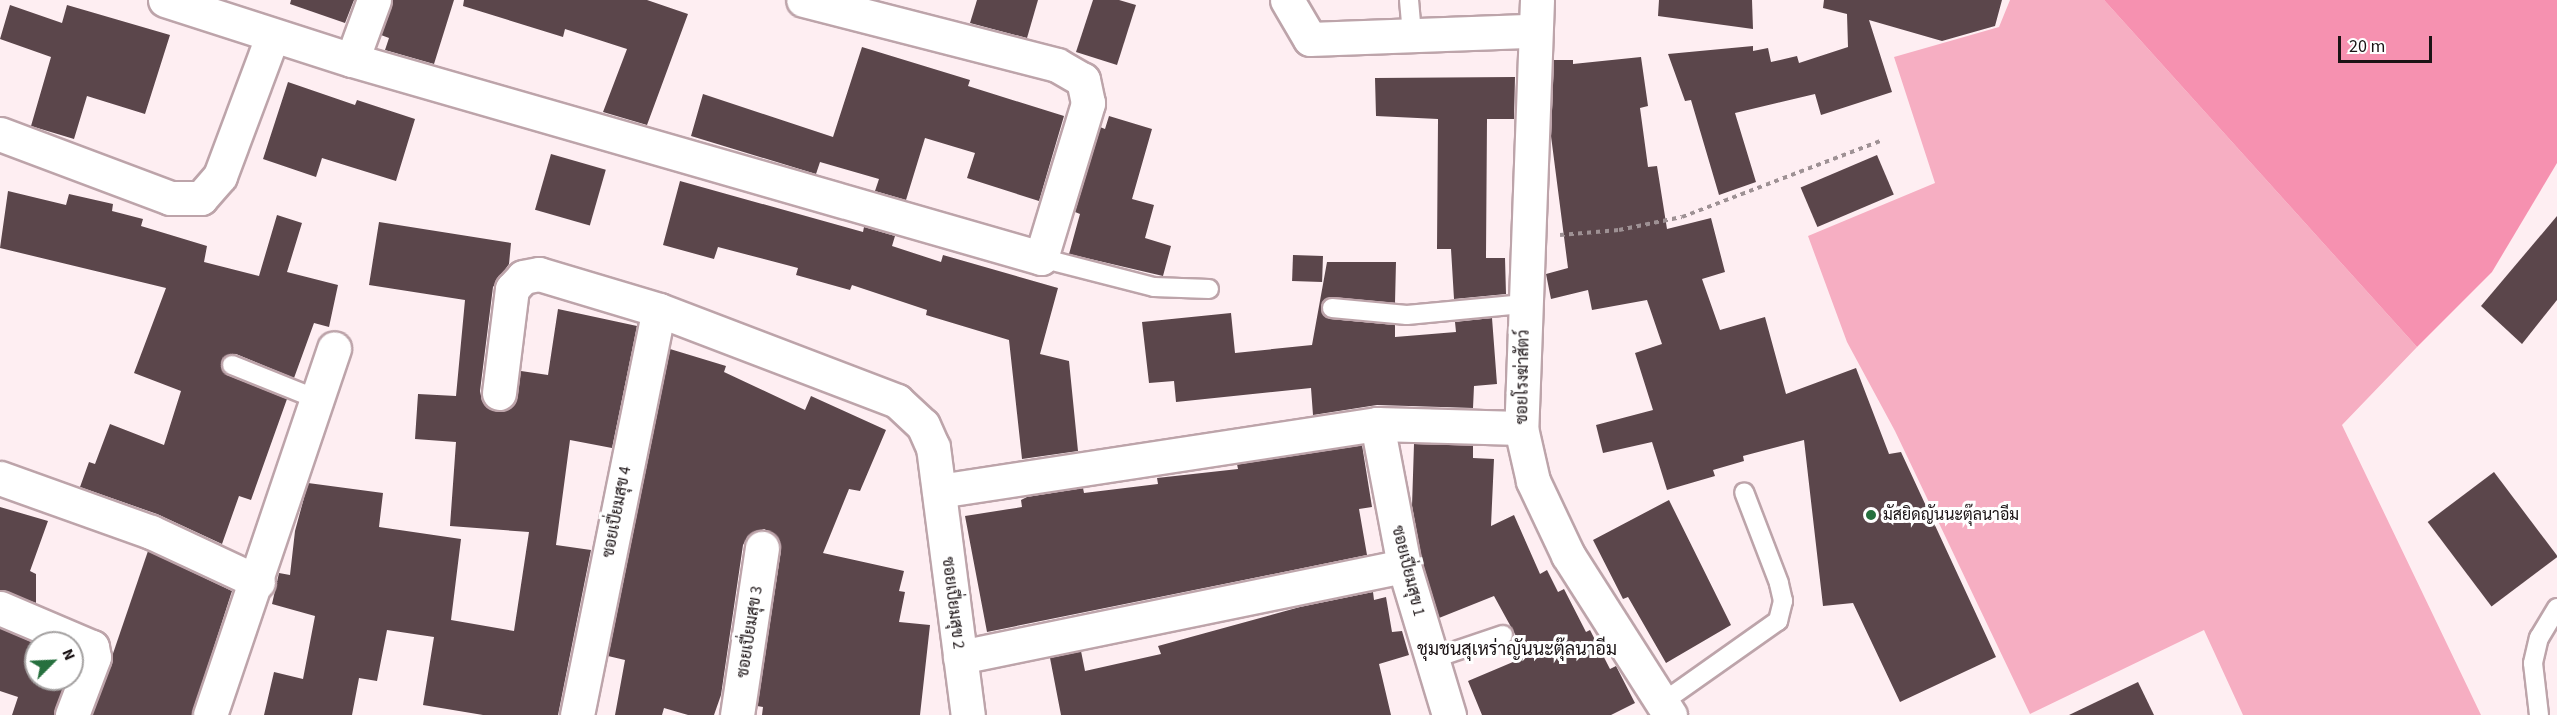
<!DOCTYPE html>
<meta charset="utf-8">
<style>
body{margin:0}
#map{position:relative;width:2557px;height:715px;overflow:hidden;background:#feeef2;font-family:"Source Sans 3",Sarabun,sans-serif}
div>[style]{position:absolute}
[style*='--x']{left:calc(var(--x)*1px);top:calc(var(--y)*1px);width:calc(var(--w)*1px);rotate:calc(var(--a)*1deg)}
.green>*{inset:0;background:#f6aec2}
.forest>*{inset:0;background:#f691b0}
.building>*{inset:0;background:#5b464b;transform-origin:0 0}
.path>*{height:4px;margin-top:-2px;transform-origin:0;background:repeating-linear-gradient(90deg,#9e9194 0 4.5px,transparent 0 9px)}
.roads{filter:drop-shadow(2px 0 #bda4aa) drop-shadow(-2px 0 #bda4aa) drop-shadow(0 2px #bda4aa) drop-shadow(0 -2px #bda4aa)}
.service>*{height:18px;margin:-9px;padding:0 9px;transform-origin:9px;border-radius:9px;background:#fff}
.minor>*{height:33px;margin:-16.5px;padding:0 16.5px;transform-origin:16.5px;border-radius:16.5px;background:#fff}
.dots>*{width:16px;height:16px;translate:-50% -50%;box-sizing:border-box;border:3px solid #fff;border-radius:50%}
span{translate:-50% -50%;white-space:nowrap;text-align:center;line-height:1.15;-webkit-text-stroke:6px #fff;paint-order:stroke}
.street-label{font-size:16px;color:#1b1315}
.poi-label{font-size:16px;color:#1b1315}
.left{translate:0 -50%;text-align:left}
.neighbourhood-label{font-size:18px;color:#1b1315}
.north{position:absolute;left:24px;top:631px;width:60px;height:60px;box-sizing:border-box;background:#fff;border:2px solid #a4a1a1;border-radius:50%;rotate:66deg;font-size:16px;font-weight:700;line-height:24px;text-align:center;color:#1b1315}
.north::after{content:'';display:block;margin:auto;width:21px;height:27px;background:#26703e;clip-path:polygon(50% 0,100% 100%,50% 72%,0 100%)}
.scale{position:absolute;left:2338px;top:36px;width:94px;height:27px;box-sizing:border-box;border:3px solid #1b1315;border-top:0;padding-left:8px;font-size:18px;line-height:21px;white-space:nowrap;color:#1b1315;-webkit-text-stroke:4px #fff;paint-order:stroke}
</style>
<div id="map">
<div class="green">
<i style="clip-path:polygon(2010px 0,2104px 0,2417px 347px,2342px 425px,2481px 715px,2243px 715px,2204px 630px,2030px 714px,1895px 431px,1847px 342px,1808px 236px,1935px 183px,1894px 57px,1999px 27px)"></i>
</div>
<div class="forest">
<i style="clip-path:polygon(2104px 0,2557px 0,2557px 163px,2492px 272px,2417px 347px)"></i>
</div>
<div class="building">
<i style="clip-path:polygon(291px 0,354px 0,345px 23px,290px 4px)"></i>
<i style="clip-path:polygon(392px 0,454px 0,434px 64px,385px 50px,389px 38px,381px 35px)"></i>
<i style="clip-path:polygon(464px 0,647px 0,688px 14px,647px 125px,603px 112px,627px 49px,565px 29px,563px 37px,463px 6px)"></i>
<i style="clip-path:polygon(977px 0,1038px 0,1027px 38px,970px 23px)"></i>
<i style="clip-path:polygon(1093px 0,1119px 0,1136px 5px,1117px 65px,1076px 52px)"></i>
<i style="clip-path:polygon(1659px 0,1752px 0,1753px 29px,1658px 16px)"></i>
<i style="clip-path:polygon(1824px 0,2002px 0,1995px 26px,1942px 41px,1869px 20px,1892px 92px,1821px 115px,1815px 94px,1735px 113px,1756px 182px,1719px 195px,1691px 100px,1685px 101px,1668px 54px,1753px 46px,1753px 51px,1768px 48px,1771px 62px,1797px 56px,1799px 63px,1848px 47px,1847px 14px,1823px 8px)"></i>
<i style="clip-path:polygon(10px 5px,62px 23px,67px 5px,170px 35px,145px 114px,87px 96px,74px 139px,31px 126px,51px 57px,0 39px)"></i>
<i style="clip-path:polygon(862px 47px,970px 80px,968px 86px,1064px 116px,1039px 201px,967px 178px,975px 153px,925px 138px,906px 200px,875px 191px,879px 179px,820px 162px,816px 174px,691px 136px,703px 94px,833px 137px)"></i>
<i style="clip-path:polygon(1641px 57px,1648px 106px,1640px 108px,1648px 167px,1657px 166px,1667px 229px,1711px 218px,1725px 272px,1702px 279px,1720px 330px,1765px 317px,1786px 394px,1856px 368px,1889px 454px,1901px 452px,1996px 657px,1900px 702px,1853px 603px,1823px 606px,1804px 440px,1743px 456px,1744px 461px,1713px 470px,1715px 476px,1667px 490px,1652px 442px,1603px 453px,1596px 425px,1653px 410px,1635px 353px,1662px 344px,1647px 300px,1592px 310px,1588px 290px,1551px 299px,1546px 274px,1568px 268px,1551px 136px,1554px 60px,1573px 60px,1573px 64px)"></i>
<i style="clip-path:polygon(1515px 77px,1514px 119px,1487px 119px,1486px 258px,1505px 258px,1506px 294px,1454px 299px,1451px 249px,1437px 249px,1438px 119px,1376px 116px,1375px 78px)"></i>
<i style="clip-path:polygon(288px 82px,355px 105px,357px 100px,415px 119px,396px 181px,322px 158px,316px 177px,263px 159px)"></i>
<i style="clip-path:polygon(1109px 116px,1152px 129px,1132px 199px,1154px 205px,1145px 238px,1171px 246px,1163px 276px,1069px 254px,1080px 214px,1075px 212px,1100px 127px,1105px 129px)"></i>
<i style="left:551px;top:154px;width:57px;height:58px;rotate:16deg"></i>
<i style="left:1877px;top:155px;width:43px;height:83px;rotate:67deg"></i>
<i style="clip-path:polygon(680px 181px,863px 232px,864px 227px,895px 236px,892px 246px,941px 262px,943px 255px,1058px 288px,1040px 354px,1069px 361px,1078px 451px,1022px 459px,1009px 340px,926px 315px,927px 310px,852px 285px,850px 290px,796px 275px,798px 268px,718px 247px,714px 259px,663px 245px)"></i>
<i style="clip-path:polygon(8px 191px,66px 205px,69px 194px,113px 204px,112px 211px,143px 219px,141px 226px,207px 246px,204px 262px,259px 276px,277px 215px,302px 223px,287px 272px,338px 285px,329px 327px,314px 323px,294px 378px,236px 354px,222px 360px,221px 367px,227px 375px,287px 399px,251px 500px,239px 496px,222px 544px,157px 514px,80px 487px,89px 462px,95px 464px,110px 424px,164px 445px,181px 391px,134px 373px,166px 288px,0 248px)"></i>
<i style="clip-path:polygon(2557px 216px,2557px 300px,2522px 344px,2481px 306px)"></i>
<i style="clip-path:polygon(379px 222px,511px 243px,509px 264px,493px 287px,480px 391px,482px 401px,496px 411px,514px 404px,521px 371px,548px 375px,558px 309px,637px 326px,612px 448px,570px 440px,556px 545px,591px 550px,558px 715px,483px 715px,423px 705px,434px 637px,387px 630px,377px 681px,359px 678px,352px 715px,264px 715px,274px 672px,303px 679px,315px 616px,272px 604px,279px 573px,290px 575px,295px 531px,308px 483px,383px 493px,379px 527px,461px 539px,451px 620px,514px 631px,529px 532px,450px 526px,456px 442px,415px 439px,418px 394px,456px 396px,465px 300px,369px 285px)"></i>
<i style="left:1293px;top:255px;width:30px;height:26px;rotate:2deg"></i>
<i style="clip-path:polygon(1327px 262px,1396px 262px,1395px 303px,1328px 298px,1321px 308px,1330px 319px,1395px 325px,1395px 337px,1456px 332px,1455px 322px,1492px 318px,1497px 384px,1474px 386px,1473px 408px,1377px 405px,1313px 415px,1311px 388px,1176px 402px,1174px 381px,1149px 383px,1142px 322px,1231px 313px,1235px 353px,1312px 345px)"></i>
<i style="clip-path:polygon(670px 349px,726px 366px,724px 372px,805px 410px,811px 396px,886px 430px,860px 491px,849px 489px,823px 553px,904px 571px,899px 591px,905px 592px,899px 622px,930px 625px,920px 715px,762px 715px,763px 707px,757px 706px,781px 550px,774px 534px,764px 529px,748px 536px,743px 545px,721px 695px,714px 715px,688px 715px,664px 708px,662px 715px,615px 715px,625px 660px,608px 656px)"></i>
<i style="clip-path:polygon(1414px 444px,1473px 445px,1473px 458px,1494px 459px,1491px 526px,1514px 515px,1540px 574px,1547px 570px,1558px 592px,1564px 589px,1586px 632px,1590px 630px,1610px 669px,1616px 666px,1635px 703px,1611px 715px,1482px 715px,1468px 681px,1527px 656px,1494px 596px,1439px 618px,1422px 562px,1412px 506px)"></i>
<i style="clip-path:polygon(1362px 445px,1372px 507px,1359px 509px,1367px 555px,987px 632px,965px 516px,1022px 507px,1021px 500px,1027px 497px,1083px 488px,1084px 493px,1158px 484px,1157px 478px,1238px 469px,1237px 464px)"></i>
<i style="left:2494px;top:472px;width:106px;height:83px;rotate:53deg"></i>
<i style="clip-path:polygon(1669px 500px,1731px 625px,1666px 663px,1628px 597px,1623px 599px,1593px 540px)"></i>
<i style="clip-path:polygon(0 507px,48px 521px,30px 571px,36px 574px,36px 603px,0 590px)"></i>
<i style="clip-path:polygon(148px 551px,232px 591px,192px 715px,92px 715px)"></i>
<i style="clip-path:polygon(1373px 592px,1374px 600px,1386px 597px,1392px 632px,1402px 631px,1409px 655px,1379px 664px,1391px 715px,1061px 715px,1050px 658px,1081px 651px,1085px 671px,1161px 654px,1158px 646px,1300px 607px)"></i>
<i style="clip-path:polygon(0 628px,36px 644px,36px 679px,66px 679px,54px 715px,12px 715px,18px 697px,0 691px)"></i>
<i style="clip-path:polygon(2138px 682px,2154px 715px,2069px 715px)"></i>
</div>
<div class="path">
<i style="--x:1560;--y:235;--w:59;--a:-4.8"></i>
<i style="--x:1619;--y:230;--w:64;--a:-11.7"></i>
<i style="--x:1682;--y:217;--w:212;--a:-21"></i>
</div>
<div class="roads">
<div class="service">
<i style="--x:1409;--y:0;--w:35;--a:85"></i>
<i style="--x:1041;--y:258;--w:117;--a:14.4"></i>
<i style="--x:1154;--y:287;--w:55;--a:2.1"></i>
<i style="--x:1332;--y:308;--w:75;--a:5.3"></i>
<i style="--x:1407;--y:315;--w:118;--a:-5.4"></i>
<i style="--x:232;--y:365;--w:94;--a:21.9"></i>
<i style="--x:1432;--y:659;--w:75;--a:-18.7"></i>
<i style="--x:1663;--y:702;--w:141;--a:-35.2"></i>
<i style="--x:1778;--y:621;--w:21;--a:-76"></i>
<i style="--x:1783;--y:601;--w:18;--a:-103"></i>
<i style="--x:1779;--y:583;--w:97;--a:-111"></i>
<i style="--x:2539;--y:715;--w:52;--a:-96.6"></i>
<i style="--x:2533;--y:663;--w:26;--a:-77"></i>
<i style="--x:2539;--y:638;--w:35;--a:-59"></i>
</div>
<div class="minor">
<i style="--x:165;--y:0;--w:196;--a:17.8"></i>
<i style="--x:352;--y:60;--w:64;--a:-69.9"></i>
<i style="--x:1287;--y:0;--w:45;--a:59.5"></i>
<i style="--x:1310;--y:39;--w:223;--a:-2.1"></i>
<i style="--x:1537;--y:0;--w:428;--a:92.1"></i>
<i style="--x:1521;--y:428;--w:54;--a:77.2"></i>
<i style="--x:1533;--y:481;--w:82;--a:64.7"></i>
<i style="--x:1568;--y:555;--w:190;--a:57.5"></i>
<i style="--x:352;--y:60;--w:717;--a:16.03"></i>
<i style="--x:1041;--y:258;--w:162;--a:-73.1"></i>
<i style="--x:1088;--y:103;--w:24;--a:-102"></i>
<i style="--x:1083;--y:80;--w:30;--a:-150"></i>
<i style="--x:1057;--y:65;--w:262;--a:-165.6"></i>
<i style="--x:0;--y:134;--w:182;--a:20.6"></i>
<i style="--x:170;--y:198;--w:31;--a:0"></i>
<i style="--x:201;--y:198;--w:29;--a:-49"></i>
<i style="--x:220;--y:176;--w:148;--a:-69.5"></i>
<i style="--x:499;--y:393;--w:105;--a:-82.9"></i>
<i style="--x:512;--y:289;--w:16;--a:-47"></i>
<i style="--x:523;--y:277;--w:16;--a:-11"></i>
<i style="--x:539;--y:274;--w:125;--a:16.7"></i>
<i style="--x:659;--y:310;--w:255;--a:20.9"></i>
<i style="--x:897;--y:401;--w:35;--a:43"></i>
<i style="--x:923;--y:425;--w:24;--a:66"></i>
<i style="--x:933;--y:447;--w:270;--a:82.6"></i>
<i style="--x:1377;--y:424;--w:145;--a:79.2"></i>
<i style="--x:1404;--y:566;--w:156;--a:73.2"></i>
<i style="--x:0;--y:478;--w:160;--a:19.7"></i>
<i style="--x:151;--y:532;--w:118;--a:25"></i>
<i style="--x:939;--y:491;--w:443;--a:-8.7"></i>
<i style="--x:1377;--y:424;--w:144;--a:1.6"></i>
<i style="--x:0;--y:608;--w:100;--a:23"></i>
<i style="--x:92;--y:647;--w:10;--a:79"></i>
<i style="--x:94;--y:657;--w:62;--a:110.8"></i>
<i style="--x:960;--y:657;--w:453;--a:-11.6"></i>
<i style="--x:210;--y:715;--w:387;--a:-71.3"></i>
<i style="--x:577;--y:715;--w:413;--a:-78.6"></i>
<i style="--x:737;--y:715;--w:169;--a:-81.5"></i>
</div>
</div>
<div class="dots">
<i style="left:1871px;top:515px;background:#26703e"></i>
</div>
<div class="street-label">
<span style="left:1523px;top:377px;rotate:-89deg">ซอยโรงฆ่าสัตว์</span>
<span style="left:617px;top:512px;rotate:-79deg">ซอยเปี่ยมสุข 4</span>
<span style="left:1408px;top:571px;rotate:76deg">ซอยเปี่ยมสุข 1</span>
<span style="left:953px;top:603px;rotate:83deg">ซอยเปี่ยมสุข 2</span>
<span style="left:750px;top:632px;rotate:-81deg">ซอยเปี่ยมสุข 3</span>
</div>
<div class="poi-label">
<span class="left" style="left:1883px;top:515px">มัสยิดญันนะตุ๊ลนาอีม</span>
</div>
<div class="neighbourhood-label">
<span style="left:1517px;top:650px">ชุมชนสุเหร่าญันนะตุ๊ลนาอีม</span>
</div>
<div class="north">N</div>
<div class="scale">20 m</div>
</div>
